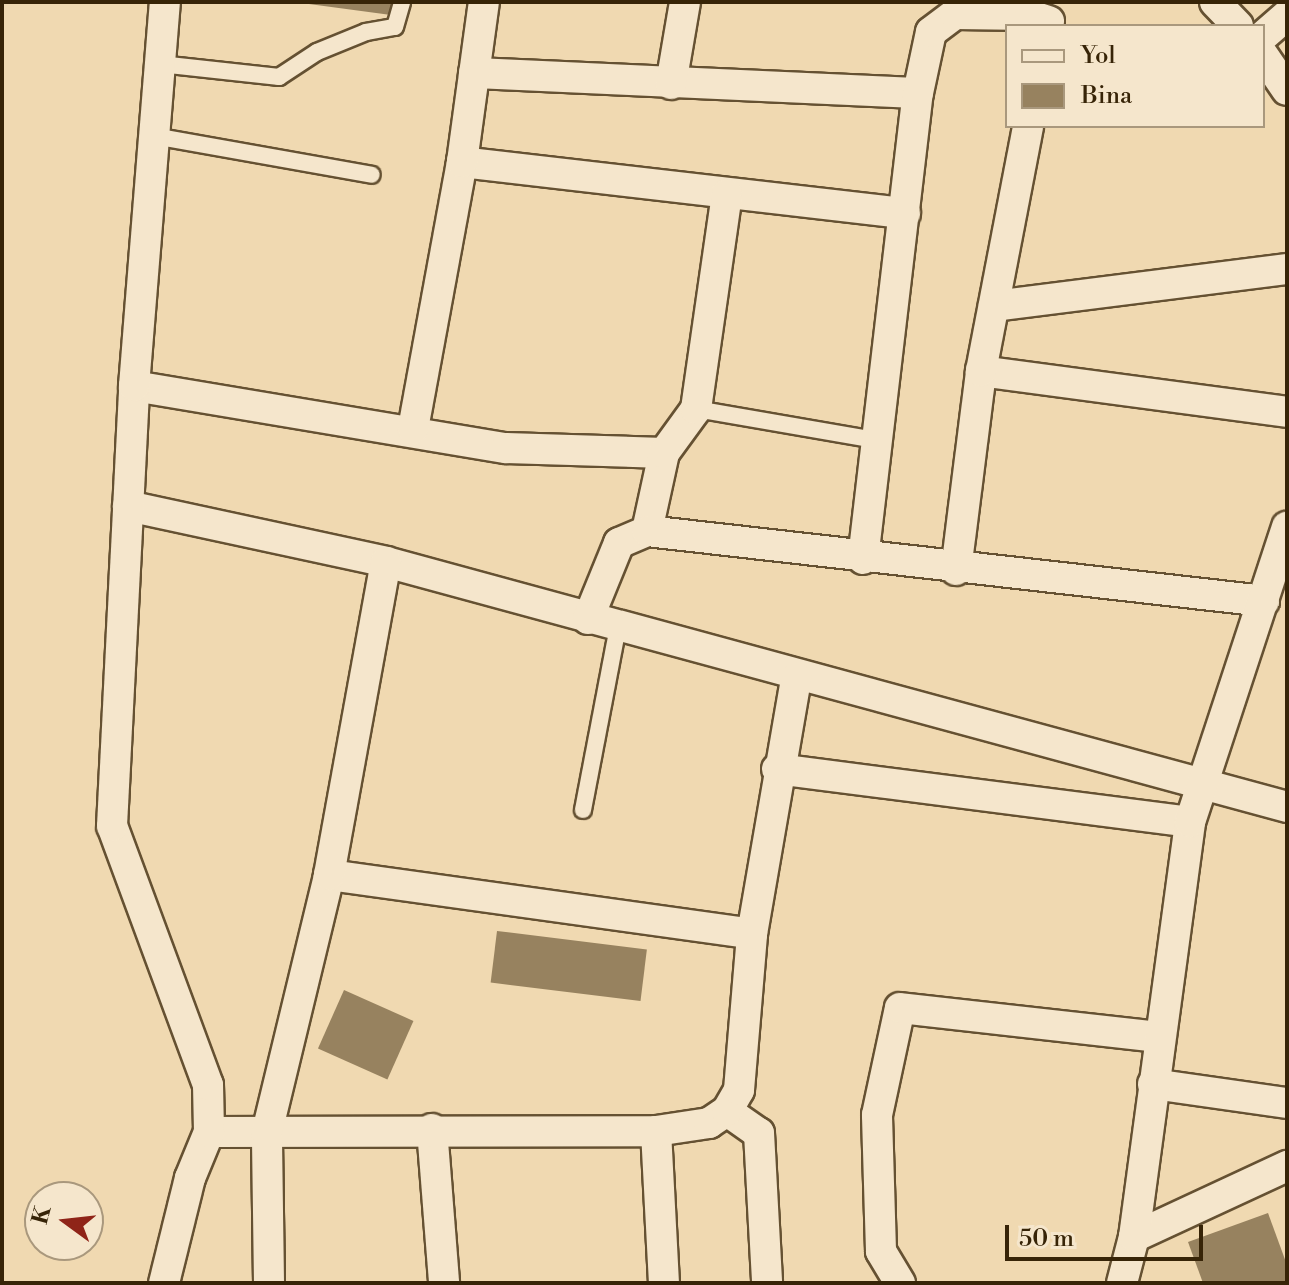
<!DOCTYPE html>
<style>
body{margin:0}
#map{position:relative;width:1289px;height:1285px;overflow:hidden;background:#f0d9b1;font-family:"Libre Bodoni",serif}
div>[style]{position:absolute}
[style*='--x']{left:calc(var(--x)*1px);top:calc(var(--y)*1px);width:calc(var(--w)*1px);rotate:calc(var(--a)*1deg)}
.building>*{inset:0;background:#97825f;transform-origin:0 0}
.roads{filter:drop-shadow(2px 0 #655132) drop-shadow(-2px 0 #655132) drop-shadow(0 2px #655132) drop-shadow(0 -2px #655132)}
.lane>*{height:16px;margin:-8px;padding:0 8px;transform-origin:8px;border-radius:8px;background:#f5e6cc}
.street>*{height:30px;margin:-15px;padding:0 15px;transform-origin:15px;border-radius:15px;background:#f5e6cc}
span{translate:-50% -50%;white-space:nowrap;text-align:center;line-height:1.15;-webkit-text-stroke:6px #f5e6cc;paint-order:stroke}
.frame{position:absolute;inset:0;border:4px solid #372407;pointer-events:none}
.legend{position:absolute;left:1005px;top:24px;width:260px;height:104px;box-sizing:border-box;background:#f5e6cc;border:2px solid #a9987d;margin:0;padding:10px 14px;list-style:none;font-size:24px;color:#372407}
.legend li{display:flex;align-items:center;gap:16px;height:40px}
.legend b{width:40px;border:2px solid #a9987d}
.north{position:absolute;left:24px;top:1181px;width:80px;height:80px;box-sizing:border-box;background:#f5e6cc;border:2px solid #a9987d;border-radius:50%;rotate:285deg;font-size:22px;font-weight:700;line-height:32px;text-align:center;color:#372407}
.north::after{content:'';display:block;margin:auto;width:28px;height:36px;background:#8f2418;clip-path:polygon(50% 0,100% 100%,50% 72%,0 100%)}
.scale{position:absolute;left:1005px;top:1225px;width:198px;height:36px;box-sizing:border-box;border:4px solid #372407;border-top:0;padding-left:10px;font-size:24px;line-height:28px;white-space:nowrap;color:#372407;-webkit-text-stroke:6px #f5e6cc;paint-order:stroke}
</style>
<div id="map">
<div class="building">
<i style="clip-path:polygon(294px 2px,393px 2px,391px 15px)"></i>
<i style="left:497px;top:931px;width:151px;height:52px;rotate:7deg"></i>
<i style="left:344px;top:990px;width:76px;height:64px;rotate:24deg"></i>
<i style="clip-path:polygon(1268px 1213px,1287px 1265px,1287px 1283px,1203px 1283px,1188px 1242px)"></i>
</div>
<div class="roads">
<div class="lane">
<i style="--x:160;--y:64;--w:120;--a:6.2"></i>
<i style="--x:279;--y:77;--w:45;--a:-33.3"></i>
<i style="--x:317;--y:52;--w:53;--a:-22.2"></i>
<i style="--x:366;--y:32;--w:29;--a:-10"></i>
<i style="--x:395;--y:27;--w:26;--a:-74"></i>
<i style="--x:154;--y:136;--w:221;--a:10.1"></i>
<i style="--x:696;--y:409;--w:182;--a:9.8"></i>
<i style="--x:583;--y:810;--w:186;--a:-79.2"></i>
</div>
<div class="street">
<i style="--x:1215;--y:2;--w:33;--a:46"></i>
<i style="--x:1263;--y:36;--w:32;--a:-41"></i>
<i style="--x:1263;--y:55;--w:42;--a:55.6"></i>
<i style="--x:474;--y:73;--w:444;--a:2.6"></i>
<i style="--x:671;--y:84;--w:83;--a:-80.3"></i>
<i style="--x:462;--y:162;--w:446;--a:6.6"></i>
<i style="--x:994;--y:306;--w:295;--a:-7.2"></i>
<i style="--x:981;--y:371;--w:309;--a:7.6"></i>
<i style="--x:134;--y:386;--w:377;--a:9.5"></i>
<i style="--x:506;--y:448;--w:158;--a:1.8"></i>
<i style="--x:664;--y:453;--w:80;--a:102.3"></i>
<i style="--x:413;--y:429;--w:271;--a:-79.6"></i>
<i style="--x:462;--y:162;--w:162;--a:-82.2"></i>
<i style="--x:664;--y:453;--w:54;--a:-54"></i>
<i style="--x:696;--y:409;--w:217;--a:-81.8"></i>
<i style="--x:128;--y:506;--w:264;--a:12.2"></i>
<i style="--x:386;--y:562;--w:934;--a:15.21"></i>
<i style="--x:863;--y:559;--w:469;--a:-83.3"></i>
<i style="--x:918;--y:93;--w:62;--a:-78"></i>
<i style="--x:931;--y:32;--w:30;--a:-37"></i>
<i style="--x:955;--y:14;--w:75;--a:0.8"></i>
<i style="--x:1030;--y:15;--w:20;--a:18"></i>
<i style="--x:956;--y:570;--w:201;--a:-82.8"></i>
<i style="--x:981;--y:371;--w:249;--a:-79.1"></i>
<i style="--x:588;--y:619;--w:82;--a:-67.8"></i>
<i style="--x:619;--y:543;--w:30;--a:-23"></i>
<i style="--x:647;--y:531;--w:621;--a:6.47"></i>
<i style="--x:777;--y:769;--w:416;--a:7.3"></i>
<i style="--x:329;--y:875;--w:427;--a:7.9"></i>
<i style="--x:1153;--y:1084;--w:135;--a:8.1"></i>
<i style="--x:727;--y:1111;--w:39;--a:35"></i>
<i style="--x:759;--y:1133;--w:150;--a:86.9"></i>
<i style="--x:432;--y:1129;--w:154;--a:85.5"></i>
<i style="--x:656;--y:1131;--w:152;--a:87"></i>
<i style="--x:209;--y:1132;--w:447;--a:-0.1"></i>
<i style="--x:656;--y:1131;--w:54;--a:-8.6"></i>
<i style="--x:709;--y:1123;--w:22;--a:-34"></i>
<i style="--x:727;--y:1111;--w:24;--a:-60"></i>
<i style="--x:739;--y:1090;--w:157;--a:-85.2"></i>
<i style="--x:752;--y:934;--w:260;--a:-80.2"></i>
<i style="--x:1134;--y:1237;--w:169;--a:-24.9"></i>
<i style="--x:164;--y:1283;--w:108;--a:-76.1"></i>
<i style="--x:190;--y:1178;--w:50;--a:-67.6"></i>
<i style="--x:209;--y:1132;--w:47;--a:-91.2"></i>
<i style="--x:208;--y:1085;--w:276;--a:-110.3"></i>
<i style="--x:112;--y:826;--w:441;--a:-87.1"></i>
<i style="--x:134;--y:386;--w:385;--a:-85.4"></i>
<i style="--x:269;--y:1283;--w:151;--a:-90.8"></i>
<i style="--x:267;--y:1132;--w:264;--a:-76.4"></i>
<i style="--x:329;--y:875;--w:318;--a:-79.7"></i>
<i style="--x:900;--y:1283;--w:37;--a:-121"></i>
<i style="--x:881;--y:1251;--w:136;--a:-91.7"></i>
<i style="--x:877;--y:1115;--w:109;--a:-77.9"></i>
<i style="--x:900;--y:1008;--w:261;--a:6.4"></i>
<i style="--x:1122;--y:1283;--w:48;--a:-75.4"></i>
<i style="--x:1134;--y:1237;--w:419;--a:-82.3"></i>
<i style="--x:1190;--y:822;--w:311;--a:-71.8"></i>
</div>
</div>
<div class="frame"></div>
<ul class="legend">
<li><b style="height:10px;background:#f5e6cc"></b>Yol</li>
<li><b style="height:22px;background:#97825f"></b>Bina</li>
</ul>
<div class="north">K</div>
<div class="scale">50 m</div>
</div>
